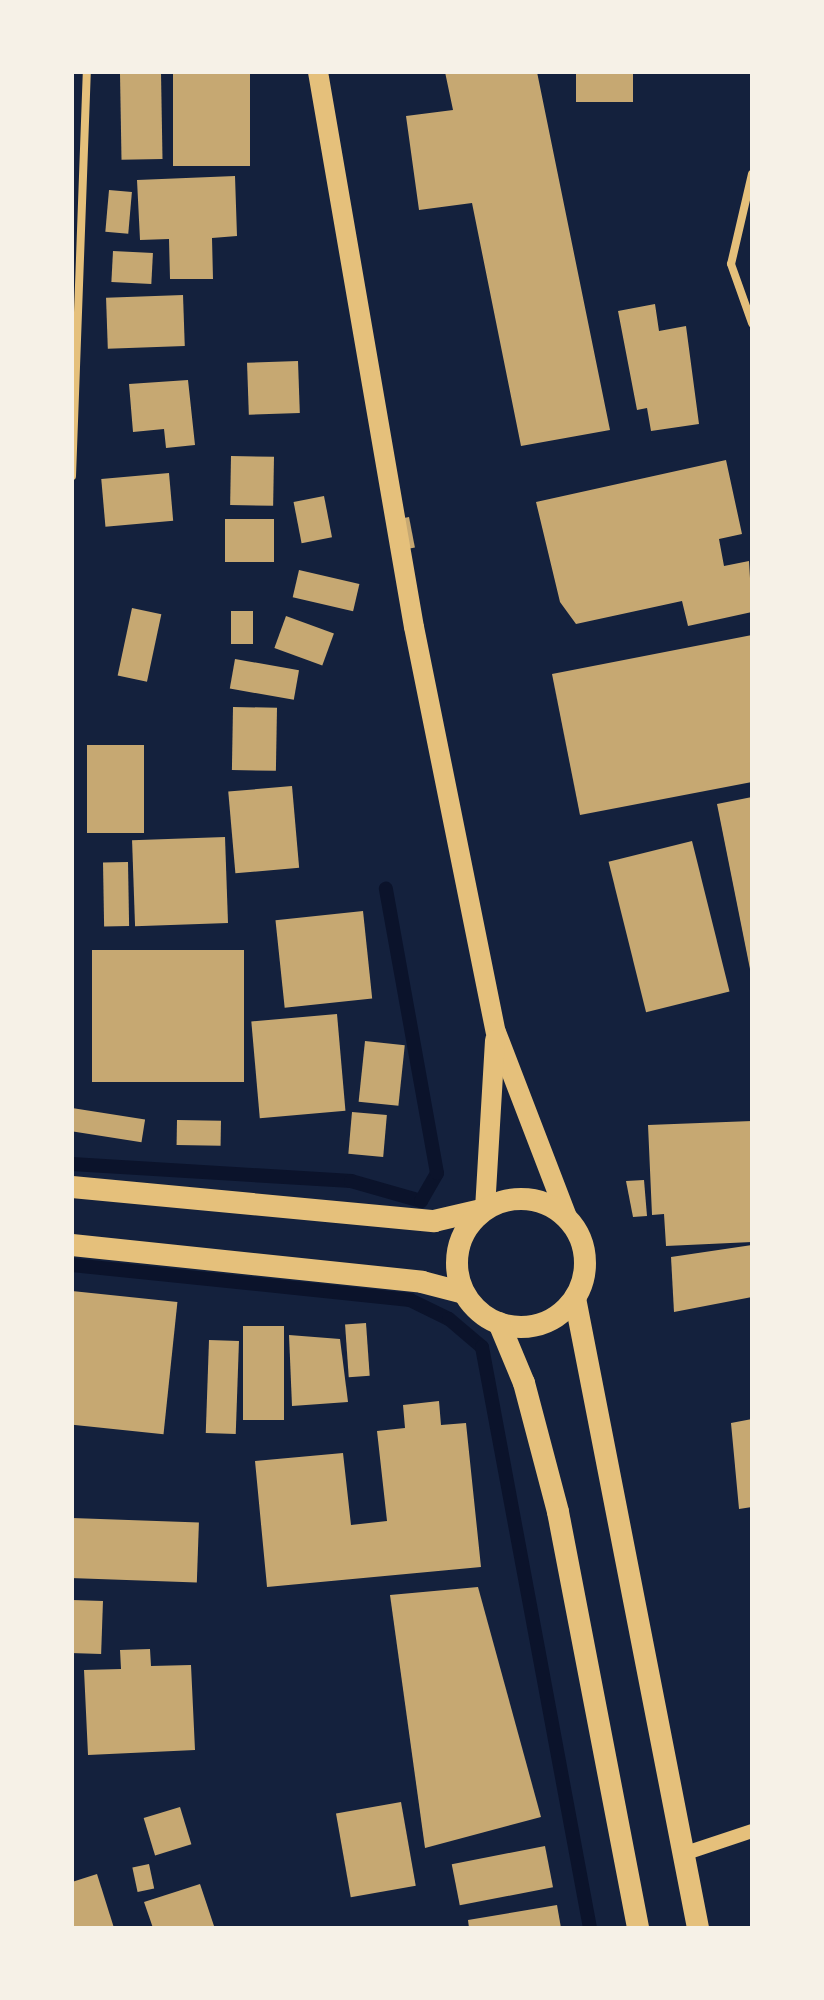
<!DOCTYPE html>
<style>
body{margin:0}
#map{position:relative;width:824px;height:2000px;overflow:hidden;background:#14213d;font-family:"DM Sans",sans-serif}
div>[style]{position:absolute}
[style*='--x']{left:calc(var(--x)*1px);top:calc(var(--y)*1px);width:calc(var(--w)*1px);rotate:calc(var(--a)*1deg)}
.stream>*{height:14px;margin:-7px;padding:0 7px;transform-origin:7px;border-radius:7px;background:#0b132b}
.building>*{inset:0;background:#c6a872;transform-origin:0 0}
.minor>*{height:8px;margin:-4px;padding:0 4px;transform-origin:4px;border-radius:4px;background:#e5c07b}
.tertiary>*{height:14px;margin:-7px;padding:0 7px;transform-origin:7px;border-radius:7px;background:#e5c07b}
.primary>*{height:20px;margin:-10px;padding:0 10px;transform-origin:10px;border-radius:10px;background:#e5c07b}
.trunk>*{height:22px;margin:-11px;padding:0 11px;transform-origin:11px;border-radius:11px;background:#e5c07b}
.trunk>.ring{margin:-11px;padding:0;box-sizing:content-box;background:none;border:22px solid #e5c07b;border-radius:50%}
span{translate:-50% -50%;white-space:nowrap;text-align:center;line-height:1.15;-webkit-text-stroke:8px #f6f1e7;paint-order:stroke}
.frame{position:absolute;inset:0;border:74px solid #f6f1e7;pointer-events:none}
</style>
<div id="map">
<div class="stream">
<i style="--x:72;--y:1164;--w:280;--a:3.5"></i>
<i style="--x:351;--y:1181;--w:73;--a:15.9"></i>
<i style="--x:421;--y:1201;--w:32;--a:-60"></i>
<i style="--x:437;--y:1173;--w:289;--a:-100.2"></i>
<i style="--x:72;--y:1265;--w:340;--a:5.9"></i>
<i style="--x:410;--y:1300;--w:43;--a:26"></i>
<i style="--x:449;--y:1319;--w:43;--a:40.3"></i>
<i style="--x:482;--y:1347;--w:591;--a:79.47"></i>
</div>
<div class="building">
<i style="left:173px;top:72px;width:77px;height:94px"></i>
<i style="clip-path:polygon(445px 72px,537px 72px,610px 430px,521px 446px,472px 203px,419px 210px,406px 116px,453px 110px)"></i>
<i style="left:576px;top:72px;width:57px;height:30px"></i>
<i style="left:161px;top:73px;width:86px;height:41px;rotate:89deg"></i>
<i style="clip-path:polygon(235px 176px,237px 236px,212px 238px,213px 279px,170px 279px,169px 239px,140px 240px,137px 180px)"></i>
<i style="left:109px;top:190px;width:23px;height:42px;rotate:5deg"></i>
<i style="left:113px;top:251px;width:40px;height:31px;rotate:3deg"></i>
<i style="left:183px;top:295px;width:51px;height:77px;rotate:88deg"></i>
<i style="clip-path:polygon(655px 304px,659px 331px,686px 326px,699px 424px,651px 431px,647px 408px,637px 410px,618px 311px)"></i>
<i style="left:298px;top:361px;width:52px;height:51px;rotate:88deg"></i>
<i style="clip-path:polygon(188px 380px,195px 445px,166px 448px,164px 429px,133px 432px,129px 384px)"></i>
<i style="left:231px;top:456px;width:43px;height:49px;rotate:1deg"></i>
<i style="clip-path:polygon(726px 460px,742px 534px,719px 539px,724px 566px,749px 561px,752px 612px,688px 626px,682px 601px,576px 624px,560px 602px,536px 502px)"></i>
<i style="left:169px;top:473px;width:48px;height:68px;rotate:85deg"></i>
<i style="left:324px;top:496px;width:42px;height:31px;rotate:79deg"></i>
<i style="left:409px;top:517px;width:31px;height:13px;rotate:79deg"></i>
<i style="left:225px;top:519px;width:49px;height:43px"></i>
<i style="left:299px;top:570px;width:62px;height:28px;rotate:13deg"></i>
<i style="left:132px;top:608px;width:30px;height:69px;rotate:12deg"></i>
<i style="left:231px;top:611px;width:22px;height:33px"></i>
<i style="left:286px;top:616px;width:51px;height:34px;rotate:20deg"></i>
<i style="clip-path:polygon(752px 635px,752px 782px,580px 815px,552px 674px)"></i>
<i style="left:235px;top:659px;width:65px;height:30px;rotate:10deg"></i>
<i style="left:233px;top:707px;width:44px;height:63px;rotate:1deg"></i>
<i style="left:87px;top:745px;width:57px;height:88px"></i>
<i style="left:292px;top:786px;width:82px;height:64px;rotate:85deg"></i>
<i style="clip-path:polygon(752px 797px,752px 974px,751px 974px,717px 804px)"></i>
<i style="left:225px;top:837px;width:86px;height:93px;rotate:88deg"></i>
<i style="left:692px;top:841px;width:155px;height:86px;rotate:76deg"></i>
<i style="left:128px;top:862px;width:64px;height:25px;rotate:89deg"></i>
<i style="left:363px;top:911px;width:88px;height:88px;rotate:84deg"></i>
<i style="left:244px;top:950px;width:132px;height:152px;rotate:90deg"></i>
<i style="left:337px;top:1014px;width:97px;height:86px;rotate:85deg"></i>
<i style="left:365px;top:1041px;width:40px;height:61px;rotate:6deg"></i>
<i style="left:72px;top:1108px;width:74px;height:23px;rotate:9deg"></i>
<i style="left:352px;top:1112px;width:35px;height:42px;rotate:5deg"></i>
<i style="left:177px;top:1120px;width:44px;height:25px;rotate:1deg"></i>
<i style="clip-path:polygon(752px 1121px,752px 1242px,666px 1246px,664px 1214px,652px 1215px,648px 1125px)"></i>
<i style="clip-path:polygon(644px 1180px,647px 1216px,633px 1217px,626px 1181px)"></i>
<i style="clip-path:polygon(752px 1245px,752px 1297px,674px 1312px,671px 1257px)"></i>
<i style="left:72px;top:1291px;width:106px;height:133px;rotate:6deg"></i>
<i style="left:366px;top:1323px;width:53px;height:21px;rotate:86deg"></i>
<i style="left:243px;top:1326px;width:41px;height:94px"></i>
<i style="clip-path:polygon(289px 1335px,340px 1339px,348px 1402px,292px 1406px)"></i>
<i style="left:209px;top:1340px;width:30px;height:93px;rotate:2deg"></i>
<i style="clip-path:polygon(439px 1401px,441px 1425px,466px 1423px,481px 1567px,267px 1587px,255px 1461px,343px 1453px,351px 1525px,387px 1521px,377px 1431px,405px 1428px,403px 1405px)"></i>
<i style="clip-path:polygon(752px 1419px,752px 1507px,739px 1509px,731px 1423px)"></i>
<i style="left:72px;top:1518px;width:127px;height:60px;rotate:2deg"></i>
<i style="clip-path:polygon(478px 1587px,541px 1817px,425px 1848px,390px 1595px)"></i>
<i style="left:72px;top:1600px;width:31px;height:53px;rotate:2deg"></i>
<i style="clip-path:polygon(150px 1649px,151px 1666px,191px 1665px,195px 1750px,88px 1755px,84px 1670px,121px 1669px,120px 1650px)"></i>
<i style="left:401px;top:1802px;width:85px;height:66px;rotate:80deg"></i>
<i style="left:180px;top:1807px;width:39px;height:38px;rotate:73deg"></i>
<i style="left:545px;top:1846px;width:42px;height:95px;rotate:79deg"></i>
<i style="left:149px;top:1864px;width:25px;height:17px;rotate:78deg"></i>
<i style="clip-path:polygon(97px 1874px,114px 1928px,72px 1928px,72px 1882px)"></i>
<i style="clip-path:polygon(200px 1884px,214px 1926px,153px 1928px,144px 1902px)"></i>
<i style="clip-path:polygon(557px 1905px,561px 1928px,469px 1928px,468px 1920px)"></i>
</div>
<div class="minor">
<i style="--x:752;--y:174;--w:92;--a:103.1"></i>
<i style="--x:731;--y:264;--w:63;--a:70.4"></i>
<i style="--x:72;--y:476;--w:404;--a:-87.9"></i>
</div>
<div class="tertiary">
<i style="--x:686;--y:1853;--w:70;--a:-18.4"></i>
</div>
<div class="primary">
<i style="--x:318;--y:72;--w:563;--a:80.19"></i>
<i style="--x:414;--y:627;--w:413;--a:78.6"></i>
<i style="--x:496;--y:1032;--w:201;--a:69"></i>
<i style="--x:485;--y:1209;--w:169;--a:-86.6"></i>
</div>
<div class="trunk">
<i style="--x:72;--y:1187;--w:364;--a:5.4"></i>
<i style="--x:434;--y:1221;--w:52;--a:-13.2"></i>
<i class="ring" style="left:457px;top:1199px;width:106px;height:106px"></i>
<i style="--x:72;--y:1245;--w:352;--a:6"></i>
<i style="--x:422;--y:1282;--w:43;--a:14.7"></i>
<i style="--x:575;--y:1298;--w:642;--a:78.95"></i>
<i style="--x:499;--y:1323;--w:65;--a:67.4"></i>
<i style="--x:524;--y:1383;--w:133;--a:75.2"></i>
<i style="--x:558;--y:1512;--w:424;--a:79.1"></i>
</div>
<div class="frame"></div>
</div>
